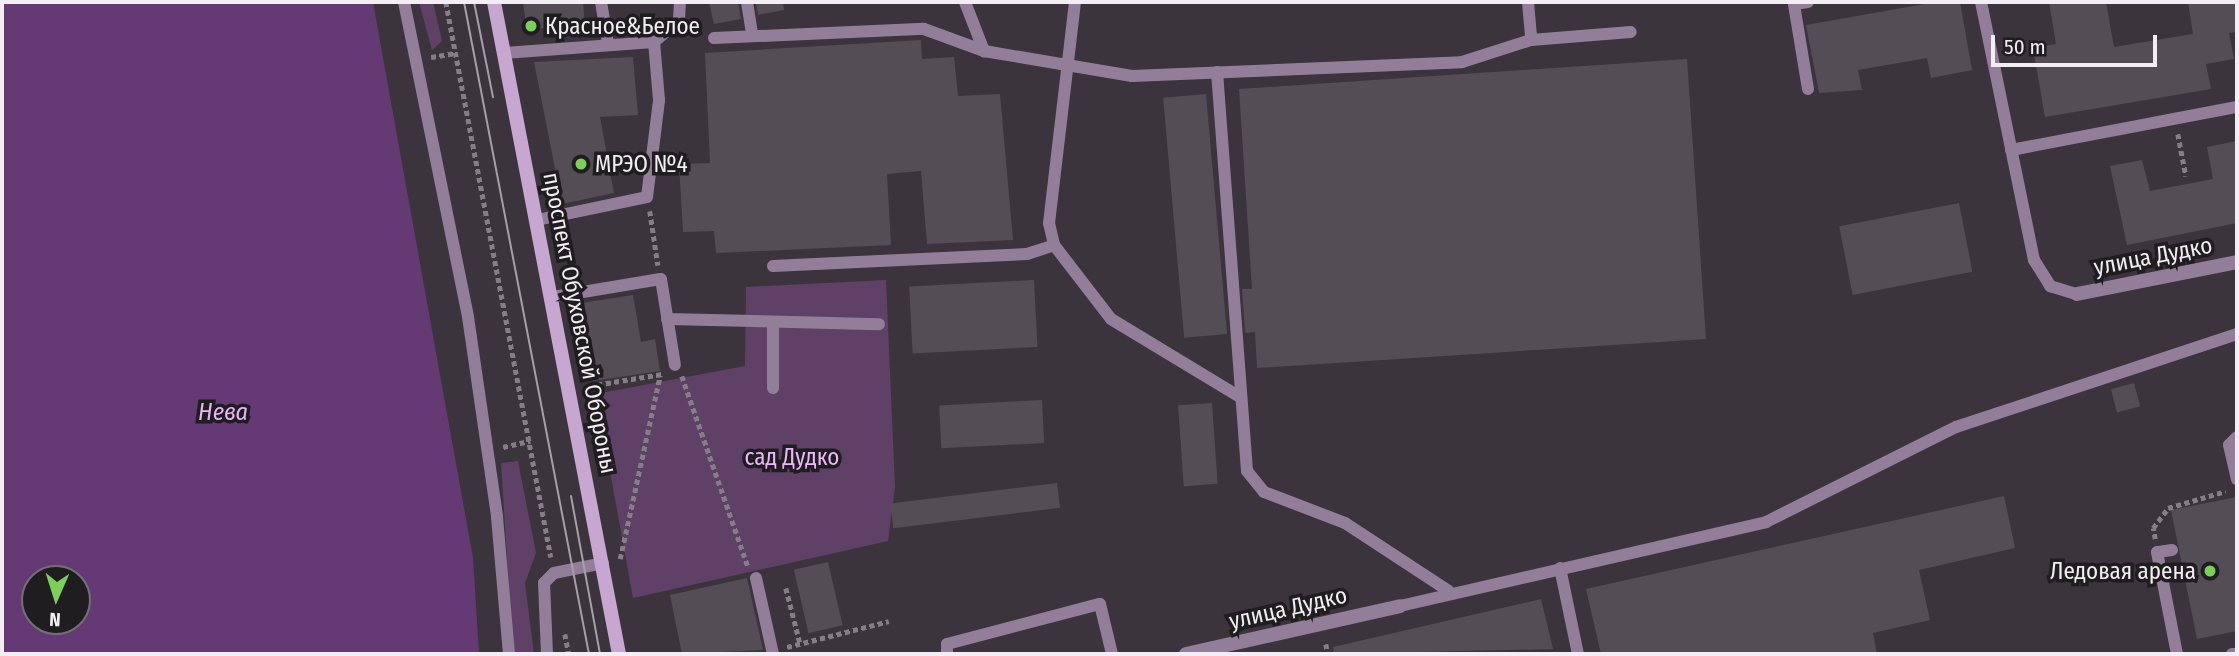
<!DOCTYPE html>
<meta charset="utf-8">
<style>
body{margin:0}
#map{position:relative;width:2239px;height:656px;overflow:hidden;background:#3b343d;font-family:"Fira Sans Condensed",sans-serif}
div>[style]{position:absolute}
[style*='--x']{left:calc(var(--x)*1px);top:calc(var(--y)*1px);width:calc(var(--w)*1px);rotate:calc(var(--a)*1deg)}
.green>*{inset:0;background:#5f4168}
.water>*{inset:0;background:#653973}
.building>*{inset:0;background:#544d56;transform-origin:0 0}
.path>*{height:4.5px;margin-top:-2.25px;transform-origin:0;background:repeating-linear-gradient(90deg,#847e86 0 5px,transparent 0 8.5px)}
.service>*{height:12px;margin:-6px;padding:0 6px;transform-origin:6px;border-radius:6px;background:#937e99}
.minor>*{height:14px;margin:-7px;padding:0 7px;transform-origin:7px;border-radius:7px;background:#937e99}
.secondary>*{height:14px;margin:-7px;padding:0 7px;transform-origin:7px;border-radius:7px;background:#c7a6d1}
.tram>*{height:2px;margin:-1px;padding:0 1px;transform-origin:1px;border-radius:1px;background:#a59fa6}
.dots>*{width:19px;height:19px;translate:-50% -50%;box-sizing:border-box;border:4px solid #201d21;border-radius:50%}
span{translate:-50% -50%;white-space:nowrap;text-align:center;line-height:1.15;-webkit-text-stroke:7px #201d21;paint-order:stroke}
.poi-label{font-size:23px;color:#f2eef3}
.left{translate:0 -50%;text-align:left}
.right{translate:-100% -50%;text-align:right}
.street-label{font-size:23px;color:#f2eef3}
.park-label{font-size:23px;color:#ecb8fc}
.water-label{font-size:24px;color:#e8b4f8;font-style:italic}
.frame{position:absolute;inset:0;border:4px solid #f2eef3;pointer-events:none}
.north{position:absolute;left:21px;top:565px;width:70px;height:70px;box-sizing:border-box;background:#201d21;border:2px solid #747175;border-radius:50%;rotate:183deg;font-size:19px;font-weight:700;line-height:28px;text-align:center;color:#f2eef3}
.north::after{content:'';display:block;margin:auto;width:24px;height:32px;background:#79d158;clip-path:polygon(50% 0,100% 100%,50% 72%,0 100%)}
.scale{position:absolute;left:1991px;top:35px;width:166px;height:32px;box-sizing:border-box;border:4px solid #f2eef3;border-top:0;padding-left:9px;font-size:21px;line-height:24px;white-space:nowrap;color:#f2eef3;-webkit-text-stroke:5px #201d21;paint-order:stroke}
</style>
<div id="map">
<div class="green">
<i style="clip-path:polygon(419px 2px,433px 2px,442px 41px,432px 50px)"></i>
<i style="clip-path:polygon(886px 280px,895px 487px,888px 541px,633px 598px,596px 394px,745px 366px,746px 287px)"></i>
<i style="clip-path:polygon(518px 461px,536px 553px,525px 583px,534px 654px,514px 654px,509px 589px,501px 463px)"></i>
</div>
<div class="water">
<i style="clip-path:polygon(evenodd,2px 2px,373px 2px,473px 558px,479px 654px,2px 654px,2px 2px,35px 579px,77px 579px,77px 621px,35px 621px,35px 579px)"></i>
</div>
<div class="building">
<i style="clip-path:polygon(523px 2px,583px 2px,585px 25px,534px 29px,526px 24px)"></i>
<i style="clip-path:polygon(709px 2px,738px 2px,741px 19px,714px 24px)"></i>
<i style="clip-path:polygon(756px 2px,783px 2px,784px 10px,758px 15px)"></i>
<i style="clip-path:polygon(1936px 2px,1960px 2px,1972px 70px,1931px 78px,1927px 58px,1858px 70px,1862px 90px,1819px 93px,1806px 25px)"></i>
<i style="clip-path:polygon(2049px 2px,2106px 2px,2114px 47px,2193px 34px,2188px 2px,2237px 2px,2237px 32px,2229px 33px,2234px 59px,2206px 64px,2211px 89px,2045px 117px,2033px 48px,2056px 44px)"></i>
<i style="clip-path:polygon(921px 40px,922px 59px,954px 57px,958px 96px,1000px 94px,1013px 240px,927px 244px,921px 171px,887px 174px,891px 245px,716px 253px,714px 231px,683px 232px,679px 164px,710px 163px,705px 53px)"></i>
<i style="clip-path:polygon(633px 57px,638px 115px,600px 117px,614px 193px,562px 204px,534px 62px)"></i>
<i style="clip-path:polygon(1687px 59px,1706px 339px,1257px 368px,1255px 332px,1245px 333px,1242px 289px,1252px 289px,1239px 89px)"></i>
<i style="left:1206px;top:94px;width:241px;height:43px;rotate:85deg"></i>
<i style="clip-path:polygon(2237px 141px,2237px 223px,2127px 245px,2110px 166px,2142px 160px,2150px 191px,2213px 179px,2207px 147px)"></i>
<i style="left:1959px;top:203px;width:70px;height:122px;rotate:79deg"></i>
<i style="left:1034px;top:280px;width:67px;height:125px;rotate:87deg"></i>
<i style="clip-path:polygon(633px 295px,641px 342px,655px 339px,660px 371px,593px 381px,581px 303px)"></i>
<i style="left:2134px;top:383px;width:24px;height:24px;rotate:75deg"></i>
<i style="left:1042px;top:400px;width:43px;height:103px;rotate:87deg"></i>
<i style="left:1212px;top:403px;width:81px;height:34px;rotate:86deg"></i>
<i style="left:1057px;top:483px;width:25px;height:168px;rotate:83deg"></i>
<i style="clip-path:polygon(2004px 496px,2015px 548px,1919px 570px,1930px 620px,1873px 633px,1877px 654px,1601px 654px,1586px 589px)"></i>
<i style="clip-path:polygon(2237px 497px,2237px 631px,2197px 639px,2171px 510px)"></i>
<i style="left:828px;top:562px;width:65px;height:35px;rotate:77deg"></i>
<i style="clip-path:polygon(747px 578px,763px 650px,682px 654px,670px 595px)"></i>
<i style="clip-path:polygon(1541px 599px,1553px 649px,1334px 654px,1333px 647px)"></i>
</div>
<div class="path">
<i style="--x:446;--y:2;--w:565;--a:79.29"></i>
<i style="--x:431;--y:57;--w:25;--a:-9"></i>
<i style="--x:2178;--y:134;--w:43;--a:79.2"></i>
<i style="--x:650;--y:211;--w:55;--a:81.6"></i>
<i style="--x:682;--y:376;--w:202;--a:70.9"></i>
<i style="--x:589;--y:386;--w:74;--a:-9.3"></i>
<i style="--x:503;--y:447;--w:28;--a:-13"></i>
<i style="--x:2155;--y:539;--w:11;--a:-100"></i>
<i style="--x:2153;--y:528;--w:25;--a:-53"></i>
<i style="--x:2168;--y:508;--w:60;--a:-16.3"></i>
<i style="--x:620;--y:559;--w:188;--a:-77.7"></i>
<i style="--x:786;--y:588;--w:57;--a:75.7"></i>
<i style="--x:565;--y:634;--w:20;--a:79"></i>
<i style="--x:1326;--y:644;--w:5;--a:79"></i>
<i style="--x:787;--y:647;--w:105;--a:-14.3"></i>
</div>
<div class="service">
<i style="--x:404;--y:2;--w:321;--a:78.5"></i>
<i style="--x:468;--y:317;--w:202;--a:81.7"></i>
<i style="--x:497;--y:517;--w:138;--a:85"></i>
<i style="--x:601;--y:2;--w:43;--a:80.5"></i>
<i style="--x:747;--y:2;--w:32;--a:81"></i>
<i style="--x:965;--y:2;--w:53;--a:68.8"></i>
<i style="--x:1075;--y:2;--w:223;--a:96.7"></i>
<i style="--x:1049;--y:223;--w:23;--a:77"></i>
<i style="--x:1054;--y:245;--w:93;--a:52.4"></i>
<i style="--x:1111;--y:319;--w:151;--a:31.2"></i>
<i style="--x:1528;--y:2;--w:38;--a:85"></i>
<i style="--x:1981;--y:2;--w:263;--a:78.4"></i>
<i style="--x:2034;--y:260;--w:31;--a:58"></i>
<i style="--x:2050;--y:286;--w:28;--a:17"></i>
<i style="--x:714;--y:38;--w:210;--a:-2.5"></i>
<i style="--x:924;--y:29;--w:64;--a:20.1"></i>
<i style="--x:984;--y:51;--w:150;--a:9.6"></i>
<i style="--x:1132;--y:76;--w:330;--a:-2.4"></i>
<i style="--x:1462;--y:62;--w:72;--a:-17.7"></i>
<i style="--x:1531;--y:40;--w:100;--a:-4.6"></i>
<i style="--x:504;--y:53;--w:150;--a:-4.2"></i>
<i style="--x:654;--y:42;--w:33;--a:-41"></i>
<i style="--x:679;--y:20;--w:18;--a:-87"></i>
<i style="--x:1217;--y:72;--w:400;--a:85.7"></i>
<i style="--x:1247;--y:471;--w:27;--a:51"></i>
<i style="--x:1264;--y:492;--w:87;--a:20.9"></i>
<i style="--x:1345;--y:523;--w:124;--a:33.2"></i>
<i style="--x:1808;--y:89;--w:86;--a:-99.4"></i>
<i style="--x:1794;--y:4;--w:14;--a:-8"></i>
<i style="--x:2011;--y:150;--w:230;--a:-10.8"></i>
<i style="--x:537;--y:220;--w:112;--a:-11.8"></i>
<i style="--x:647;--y:197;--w:98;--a:-82.9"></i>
<i style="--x:659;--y:100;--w:58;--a:-94.9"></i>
<i style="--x:773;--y:266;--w:254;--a:-2.7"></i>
<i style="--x:1027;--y:254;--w:28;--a:-18"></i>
<i style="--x:553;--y:297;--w:109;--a:-9.5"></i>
<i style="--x:661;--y:279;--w:87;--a:80.8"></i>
<i style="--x:667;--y:319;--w:212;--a:1.4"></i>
<i style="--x:773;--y:322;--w:66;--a:90"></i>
<i style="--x:2237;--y:437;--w:11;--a:135"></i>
<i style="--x:2229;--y:445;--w:35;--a:77"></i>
<i style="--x:2172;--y:550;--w:15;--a:172"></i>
<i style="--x:2157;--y:552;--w:104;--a:78.9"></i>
<i style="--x:1560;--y:568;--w:88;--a:78.2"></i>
<i style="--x:756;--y:578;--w:78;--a:77.4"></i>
<i style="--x:1400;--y:606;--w:376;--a:-12.9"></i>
<i style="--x:1766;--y:522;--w:212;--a:-26.6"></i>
<i style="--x:1956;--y:427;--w:296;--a:-18.3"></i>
<i style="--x:547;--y:654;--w:71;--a:-92.4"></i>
<i style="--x:544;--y:583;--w:14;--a:-45"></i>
<i style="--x:554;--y:573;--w:50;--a:-11.5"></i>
<i style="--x:947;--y:654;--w:10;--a:-90"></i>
<i style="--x:947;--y:644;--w:158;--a:-14.7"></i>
<i style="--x:1100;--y:604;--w:51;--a:76.5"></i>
<i style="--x:2232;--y:654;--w:4;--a:0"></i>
</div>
<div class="minor">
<i style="--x:2077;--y:294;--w:163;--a:-11.3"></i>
<i style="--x:1186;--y:654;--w:219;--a:-12.6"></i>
</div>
<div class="secondary">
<i style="--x:494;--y:2;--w:664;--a:79.15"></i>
</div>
<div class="tram">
<i style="--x:464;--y:2;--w:664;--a:79.15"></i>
<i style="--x:474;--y:2;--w:97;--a:78.7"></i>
<i style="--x:571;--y:496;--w:161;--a:79.6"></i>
</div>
<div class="dots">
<i style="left:531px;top:26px;background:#79d158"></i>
<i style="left:581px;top:164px;background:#79d158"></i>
<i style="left:2210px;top:571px;background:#79d158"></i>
</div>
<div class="poi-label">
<span class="left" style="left:545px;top:26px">Красное&amp;Белое</span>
<span class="left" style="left:595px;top:164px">МРЭО №4</span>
<span class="right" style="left:2196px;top:571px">Ледовая арена</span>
</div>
<div class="street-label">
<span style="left:2153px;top:256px;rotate:-11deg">улица Дудко</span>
<span style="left:580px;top:323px;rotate:79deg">проспект Обуховской Обороны</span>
<span style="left:1288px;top:608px;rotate:-13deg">улица Дудко</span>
</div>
<div class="park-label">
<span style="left:792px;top:457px">сад Дудко</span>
</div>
<div class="water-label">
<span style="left:223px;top:413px">Нева</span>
</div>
<div class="frame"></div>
<div class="north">N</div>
<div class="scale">50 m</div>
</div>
